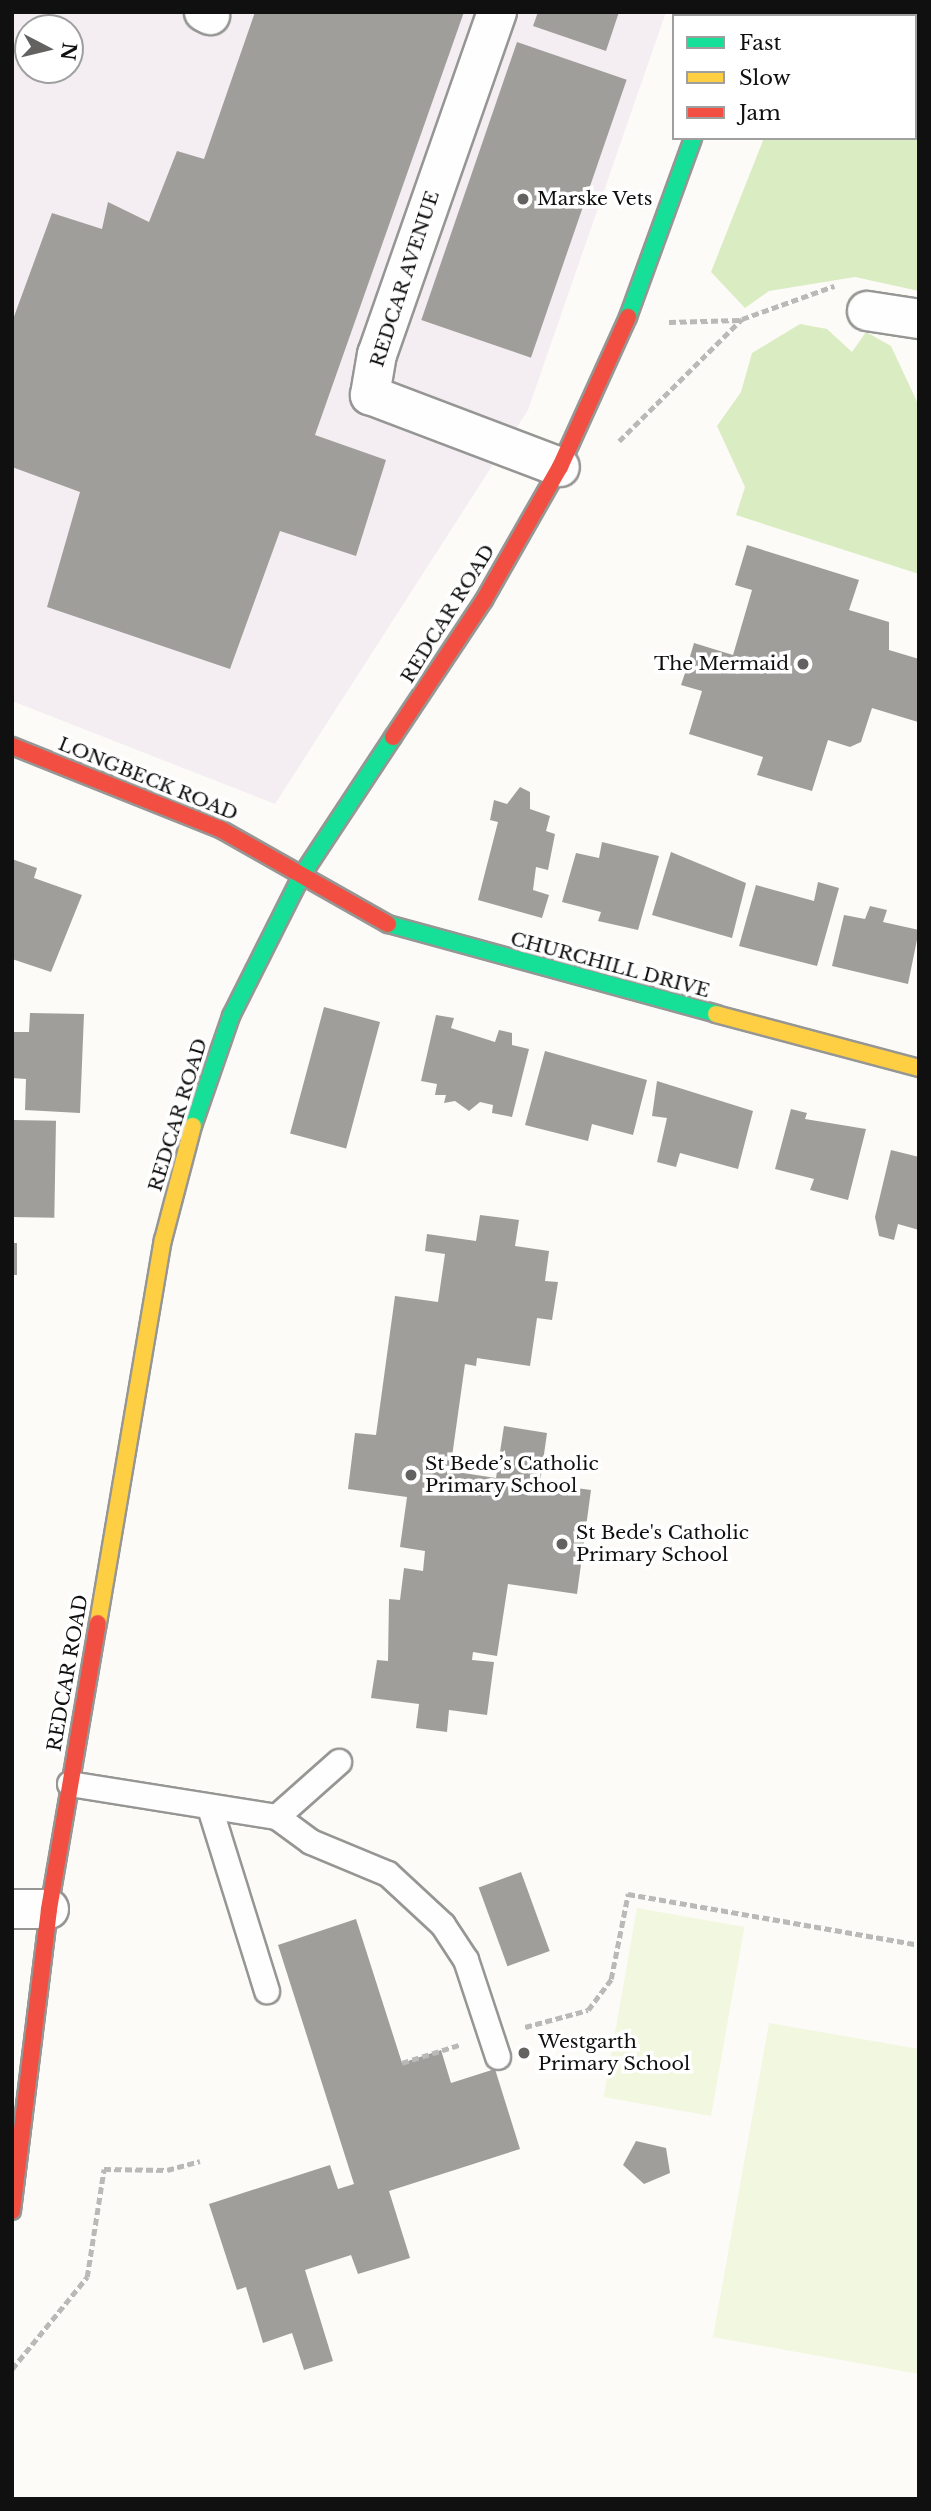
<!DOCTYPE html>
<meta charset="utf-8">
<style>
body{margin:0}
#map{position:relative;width:931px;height:2511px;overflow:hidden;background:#fcfbf7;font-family:"Libre Baskerville",serif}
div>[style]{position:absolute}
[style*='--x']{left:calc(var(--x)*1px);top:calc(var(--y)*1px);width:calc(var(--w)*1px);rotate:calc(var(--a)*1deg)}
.industrial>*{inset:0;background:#f4eef3}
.forest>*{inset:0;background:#daecc2}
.pitch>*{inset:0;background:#f2f7df;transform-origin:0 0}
.building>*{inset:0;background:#a09e9b;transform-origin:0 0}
.path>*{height:4.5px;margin-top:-2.25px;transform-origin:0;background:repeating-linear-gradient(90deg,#b9b9b8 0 7px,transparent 0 10.5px)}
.roads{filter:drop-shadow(2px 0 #969694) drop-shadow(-2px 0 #969694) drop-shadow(0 2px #969694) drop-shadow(0 -2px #969694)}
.lane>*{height:24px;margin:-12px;padding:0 12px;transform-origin:12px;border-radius:12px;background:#fffefe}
.street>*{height:38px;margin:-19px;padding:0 19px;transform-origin:19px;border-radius:19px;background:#fffefe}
.fast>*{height:16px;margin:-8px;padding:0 8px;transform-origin:8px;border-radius:8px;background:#16e098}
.slow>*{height:16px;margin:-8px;padding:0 8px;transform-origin:8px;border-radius:8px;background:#ffcf43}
.jam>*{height:16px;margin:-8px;padding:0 8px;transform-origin:8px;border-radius:8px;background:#f24e42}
.dots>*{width:19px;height:19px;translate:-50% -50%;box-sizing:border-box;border:4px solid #fff;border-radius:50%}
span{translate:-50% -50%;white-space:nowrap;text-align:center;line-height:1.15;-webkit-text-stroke:7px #fff;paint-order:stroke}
.poi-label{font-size:19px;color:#101010}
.left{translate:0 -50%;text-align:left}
.right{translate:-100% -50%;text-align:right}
.street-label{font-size:19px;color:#101010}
.frame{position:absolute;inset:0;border:14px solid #101010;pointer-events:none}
.legend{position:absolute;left:672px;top:14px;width:245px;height:126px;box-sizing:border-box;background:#fff;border:2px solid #9f9f9f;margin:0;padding:9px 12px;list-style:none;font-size:21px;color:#101010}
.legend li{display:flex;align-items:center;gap:14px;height:35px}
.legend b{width:35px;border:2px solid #9f9f9f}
.north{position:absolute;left:14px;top:14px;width:70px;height:70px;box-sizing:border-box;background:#fff;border:2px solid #9f9f9f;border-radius:50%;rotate:97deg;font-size:19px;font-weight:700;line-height:28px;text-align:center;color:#101010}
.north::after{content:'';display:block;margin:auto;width:24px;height:32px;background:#636261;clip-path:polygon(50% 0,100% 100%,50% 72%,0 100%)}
</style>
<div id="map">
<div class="industrial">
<i style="clip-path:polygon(evenodd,12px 12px,666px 12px,528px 410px,275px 804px,12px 701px,12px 12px,28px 28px,70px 28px,70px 70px,28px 70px,28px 28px)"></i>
</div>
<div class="forest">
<i style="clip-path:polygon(814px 12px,919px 12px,919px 291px,855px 277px,769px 291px,745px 308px,711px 272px,764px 138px,915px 138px,915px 16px)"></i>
<i style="clip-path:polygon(800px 324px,827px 329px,852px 352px,866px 332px,891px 346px,919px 406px,919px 574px,736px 515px,745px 487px,717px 426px,741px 392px,752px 353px)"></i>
</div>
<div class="pitch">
<i style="left:637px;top:1908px;width:109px;height:192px;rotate:10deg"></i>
<i style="clip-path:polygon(769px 2023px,919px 2049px,919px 2374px,713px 2337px)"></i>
</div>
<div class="building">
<i style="clip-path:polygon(255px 12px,464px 12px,315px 435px,386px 460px,356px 556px,280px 531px,230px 669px,47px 607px,80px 492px,12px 467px,12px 322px,52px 213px,102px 229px,108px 202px,149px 222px,177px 151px,204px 159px)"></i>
<i style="clip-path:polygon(538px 12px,619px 12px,606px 51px,533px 26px)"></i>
<i style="left:517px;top:42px;width:116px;height:294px;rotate:19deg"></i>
<i style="clip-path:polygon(747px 545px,859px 580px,849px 610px,889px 622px,889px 650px,919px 659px,918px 722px,872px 708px,861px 742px,850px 747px,828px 740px,812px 791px,757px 775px,763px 757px,689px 734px,702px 691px,681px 685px,686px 670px,694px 643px,733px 655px,752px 590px,735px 585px)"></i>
<i style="clip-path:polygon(520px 787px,530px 792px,530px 809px,550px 816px,546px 831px,555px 834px,548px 870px,536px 867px,533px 890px,549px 895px,542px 918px,478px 900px,498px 822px,490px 820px,494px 800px,507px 804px)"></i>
<i style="clip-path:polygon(602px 842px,659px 856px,638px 930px,598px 921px,601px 912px,562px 902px,576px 853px,599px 858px)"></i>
<i style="clip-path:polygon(671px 852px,746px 883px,732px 938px,652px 915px)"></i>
<i style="clip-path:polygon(12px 859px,37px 868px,34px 878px,82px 895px,51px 972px,12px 959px)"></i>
<i style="clip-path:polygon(818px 882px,839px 888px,817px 966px,739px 946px,756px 885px,814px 901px)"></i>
<i style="clip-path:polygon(870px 906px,887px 910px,883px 922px,919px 930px,908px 984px,832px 966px,844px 915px,865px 919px)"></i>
<i style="left:324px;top:1007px;width:58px;height:131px;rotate:15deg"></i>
<i style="clip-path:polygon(30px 1013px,84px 1014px,80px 1113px,25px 1110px,26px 1079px,12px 1078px,12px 1032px,29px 1032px)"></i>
<i style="clip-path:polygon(436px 1015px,454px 1018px,451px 1028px,495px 1042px,499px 1030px,512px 1033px,512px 1045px,529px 1049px,512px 1117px,492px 1113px,493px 1105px,480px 1102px,469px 1111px,455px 1101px,444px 1103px,446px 1095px,435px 1095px,437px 1084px,421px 1081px)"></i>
<i style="clip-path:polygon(545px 1051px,647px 1080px,633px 1135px,592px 1124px,588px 1141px,525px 1125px)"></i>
<i style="clip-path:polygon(657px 1081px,753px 1111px,738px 1169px,680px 1153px,676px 1167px,657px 1162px,667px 1118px,652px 1116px)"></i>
<i style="clip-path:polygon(791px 1109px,807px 1113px,805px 1119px,866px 1129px,848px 1200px,810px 1190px,814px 1179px,775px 1169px)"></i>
<i style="left:12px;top:1120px;width:44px;height:97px;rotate:1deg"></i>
<i style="clip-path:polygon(891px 1150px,919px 1157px,919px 1230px,898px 1224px,894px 1240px,879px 1236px,875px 1217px)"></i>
<i style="clip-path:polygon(480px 1215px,519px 1220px,515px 1246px,549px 1251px,545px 1281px,558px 1282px,552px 1320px,537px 1318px,530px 1366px,477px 1358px,476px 1366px,465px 1364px,450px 1471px,496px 1478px,504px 1426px,547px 1433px,540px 1483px,591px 1490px,577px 1594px,508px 1584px,497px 1656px,473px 1652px,472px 1660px,494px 1662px,487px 1715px,449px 1710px,447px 1732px,416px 1728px,419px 1704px,371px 1698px,377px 1660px,388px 1661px,389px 1599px,400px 1600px,404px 1568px,423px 1571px,425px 1551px,400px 1547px,407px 1497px,348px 1489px,355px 1433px,376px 1435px,395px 1296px,438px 1302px,445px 1254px,425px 1251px,427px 1234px,476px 1241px)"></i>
<i style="left:12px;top:1243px;width:5px;height:32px"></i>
<i style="left:521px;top:1872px;width:84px;height:45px;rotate:70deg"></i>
<i style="clip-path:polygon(356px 1919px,402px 2063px,441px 2050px,451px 2083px,495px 2069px,520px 2149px,389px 2191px,410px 2258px,358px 2274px,351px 2255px,305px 2270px,333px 2361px,304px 2370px,292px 2333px,263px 2343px,246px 2287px,237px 2290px,209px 2204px,330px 2165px,338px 2189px,354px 2184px,278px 1945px)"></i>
<i style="clip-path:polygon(636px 2141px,666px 2148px,670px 2173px,644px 2184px,623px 2165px)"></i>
</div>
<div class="path">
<i style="--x:669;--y:322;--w:71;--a:-1.6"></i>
<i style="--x:619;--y:441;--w:173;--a:-44.8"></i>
<i style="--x:742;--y:319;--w:98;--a:-19.7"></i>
<i style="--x:525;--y:2027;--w:65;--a:-15.1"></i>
<i style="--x:588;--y:2010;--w:39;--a:-53"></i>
<i style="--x:611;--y:1979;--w:87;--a:-78.7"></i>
<i style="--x:628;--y:1894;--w:295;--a:9.9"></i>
<i style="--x:402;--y:2063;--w:60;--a:-17.5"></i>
<i style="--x:12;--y:2369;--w:119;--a:-50.8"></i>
<i style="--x:87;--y:2277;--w:109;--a:-81.1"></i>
<i style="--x:104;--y:2169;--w:63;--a:0.9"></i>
<i style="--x:167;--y:2170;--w:34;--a:-15"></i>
</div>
<div class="roads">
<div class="lane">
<i style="--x:70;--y:1784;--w:210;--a:9.1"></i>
<i style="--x:277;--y:1817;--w:42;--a:36.3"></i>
<i style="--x:311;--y:1842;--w:83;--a:22.6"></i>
<i style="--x:388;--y:1874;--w:75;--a:42.8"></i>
<i style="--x:443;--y:1925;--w:42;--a:56.7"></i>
<i style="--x:466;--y:1960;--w:102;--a:71.7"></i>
<i style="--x:210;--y:1808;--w:192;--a:72.7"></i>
<i style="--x:277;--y:1817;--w:83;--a:-41.6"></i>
</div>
<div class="street">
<i style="--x:204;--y:12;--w:7;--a:27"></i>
<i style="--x:497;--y:12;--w:362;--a:109.3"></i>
<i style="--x:377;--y:354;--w:42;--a:99.7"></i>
<i style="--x:370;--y:395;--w:203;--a:20.8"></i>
<i style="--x:867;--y:311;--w:53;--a:8.7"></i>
<i style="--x:12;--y:1909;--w:37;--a:0"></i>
</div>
<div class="fast">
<i style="--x:628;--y:317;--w:190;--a:-70"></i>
<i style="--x:388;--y:924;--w:340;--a:15.3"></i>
<i style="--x:193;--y:1126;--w:116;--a:-70.9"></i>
<i style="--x:231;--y:1016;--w:158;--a:-63.3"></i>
<i style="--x:302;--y:875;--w:165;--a:-56.6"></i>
</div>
<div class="slow">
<i style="--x:735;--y:16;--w:4;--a:-76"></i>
<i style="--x:716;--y:1014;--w:210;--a:14.9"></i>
<i style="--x:98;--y:1623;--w:388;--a:-80.4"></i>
<i style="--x:163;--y:1240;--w:118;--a:-75.3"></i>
</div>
<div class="jam">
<i style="--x:393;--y:737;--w:164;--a:-56.4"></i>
<i style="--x:484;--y:600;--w:153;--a:-60.3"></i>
<i style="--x:560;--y:467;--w:165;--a:-65.6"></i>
<i style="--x:12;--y:746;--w:224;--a:21.8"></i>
<i style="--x:220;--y:829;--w:193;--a:29.5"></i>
<i style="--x:12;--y:2211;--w:304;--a:-83"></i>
<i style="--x:49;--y:1909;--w:290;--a:-80.3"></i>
</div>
</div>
<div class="dots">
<i style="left:523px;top:199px;background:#636261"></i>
<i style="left:803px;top:664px;background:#636261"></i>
<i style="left:411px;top:1475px;background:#636261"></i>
<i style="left:562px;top:1544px;background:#636261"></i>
<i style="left:524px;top:2053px;background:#636261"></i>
</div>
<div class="poi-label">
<span class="left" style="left:537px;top:199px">Marske Vets</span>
<span class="right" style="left:789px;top:664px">The Mermaid</span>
<span class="left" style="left:425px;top:1475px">St Bede’s Catholic<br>Primary School</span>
<span class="left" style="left:576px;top:1544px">St Bede's Catholic<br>Primary School</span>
<span class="left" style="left:538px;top:2053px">Westgarth<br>Primary School</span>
</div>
<div class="street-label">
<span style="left:405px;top:279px;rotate:-72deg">REDCAR AVENUE</span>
<span style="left:448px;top:614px;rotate:-58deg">REDCAR ROAD</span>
<span style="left:148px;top:779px;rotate:22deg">LONGBECK ROAD</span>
<span style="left:610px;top:965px;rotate:15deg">CHURCHILL DRIVE</span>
<span style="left:178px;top:1115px;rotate:-73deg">REDCAR ROAD</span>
<span style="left:68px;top:1673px;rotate:-80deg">REDCAR ROAD</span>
</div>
<div class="frame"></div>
<ul class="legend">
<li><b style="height:9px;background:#16e098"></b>Fast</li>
<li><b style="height:9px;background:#ffcf43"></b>Slow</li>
<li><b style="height:9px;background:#f24e42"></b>Jam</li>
</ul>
<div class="north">N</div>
</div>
